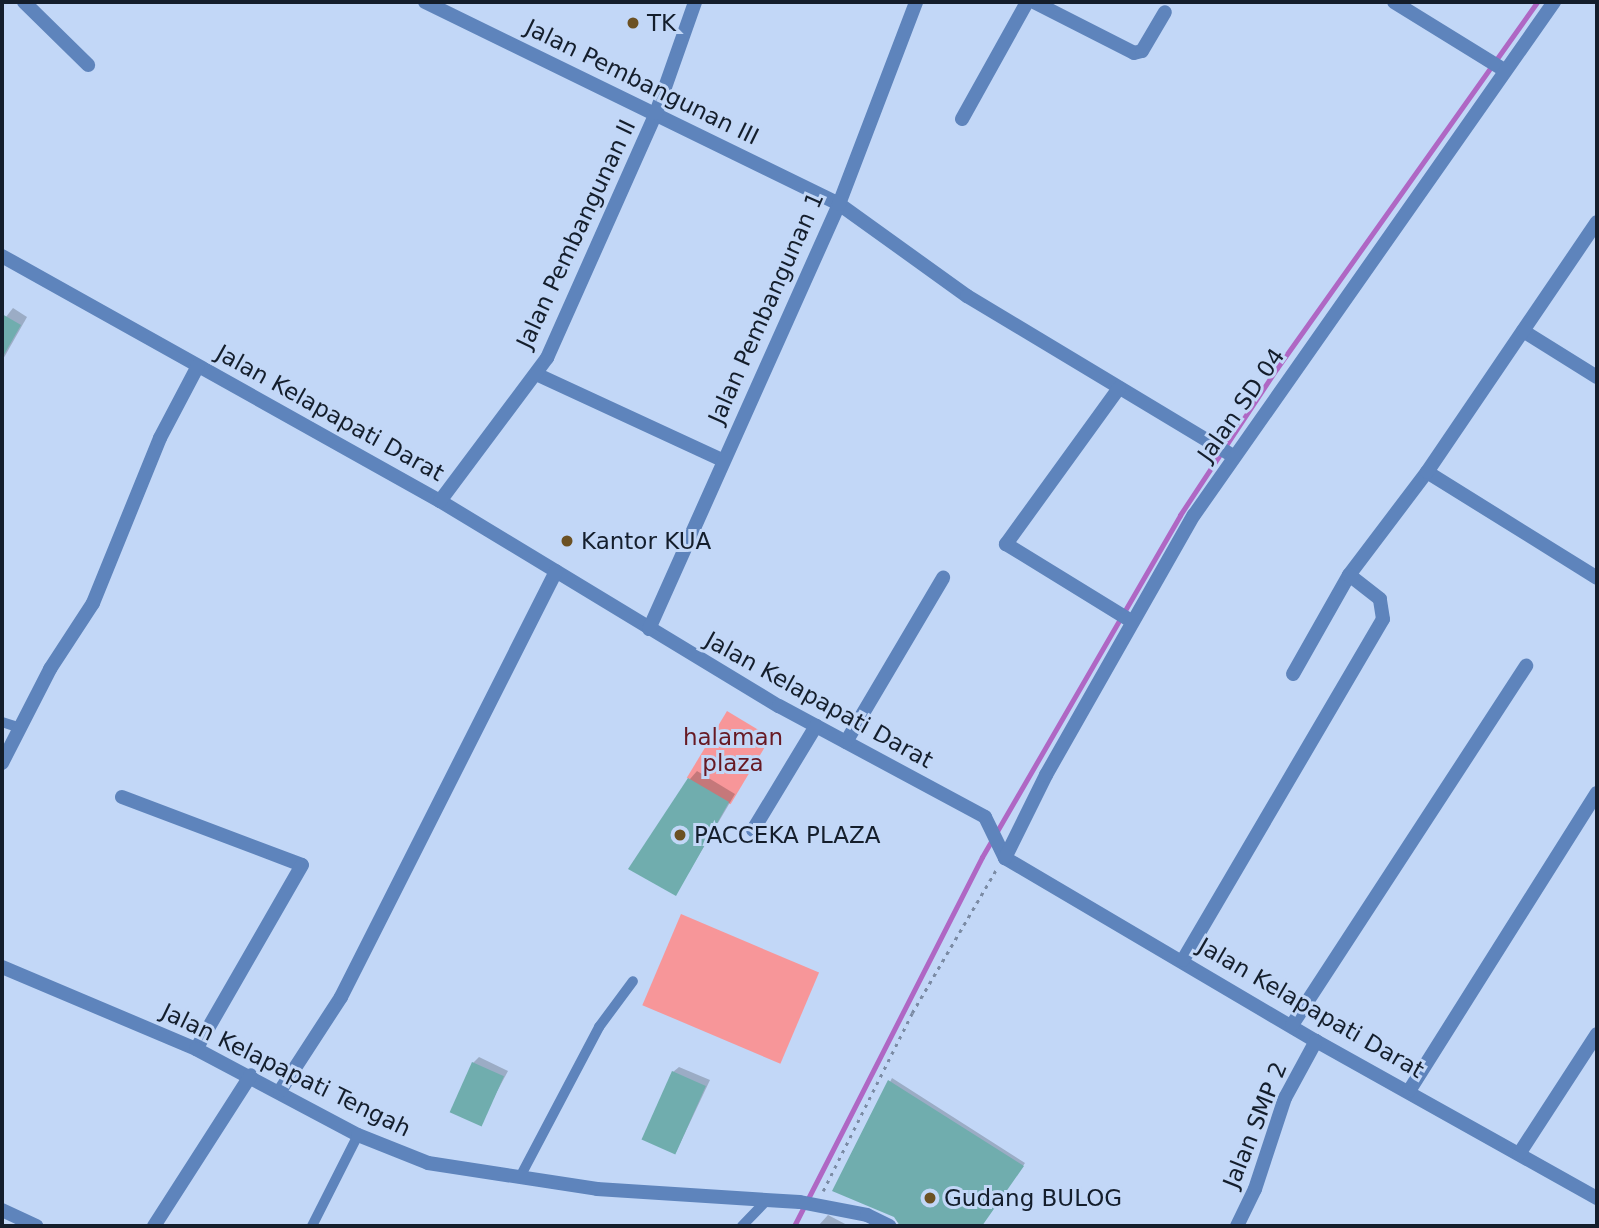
<!DOCTYPE html>
<style>
body{margin:0}
#map{position:relative;width:1599px;height:1228px;overflow:hidden;background:#c2d7f7;font-family:"DejaVu Sans",sans-serif}
div>[style]{position:absolute}
[style*='--x']{left:calc(var(--x)*1px);top:calc(var(--y)*1px);width:calc(var(--w)*1px);rotate:calc(var(--a)*1deg)}
.green>*{inset:0;background:#f79699;transform-origin:0 0}
.shadow>*{inset:0;background:#0003}
.stream>*{height:5px;margin:-2.5px;padding:0 2.5px;transform-origin:2.5px;border-radius:2.5px;background:#af67c4}
.building>*{inset:0;background:#70adae;transform-origin:0 0}
.path>*{height:2.5px;margin-top:-1.25px;transform-origin:0;background:repeating-linear-gradient(90deg,#7b8ba4 0 3.5px,transparent 0 8.5px)}
.lane>*{height:10px;margin:-5px;padding:0 5px;transform-origin:5px;border-radius:5px;background:#5e84bc}
.street>*{height:14px;margin:-7px;padding:0 7px;transform-origin:7px;border-radius:7px;background:#5e84bc}
.dots>*{width:19px;height:19px;translate:-50% -50%;box-sizing:border-box;border:4px solid #c2d7f7;border-radius:50%}
span{translate:-50% -50%;white-space:nowrap;text-align:center;line-height:1.15;-webkit-text-stroke:6px #c2d7f7;paint-order:stroke}
.poi-label{font-size:23px;color:#141e2c}
.left{translate:0 -50%;text-align:left}
.street-label{font-size:23px;color:#141e2c}
.park-label{font-size:23px;color:#671923}
.frame{position:absolute;inset:0;border:4px solid #141e2c;pointer-events:none}
</style>
<div id="map">
<div class="green">
<i style="left:727px;top:711px;width:51px;height:78px;rotate:31deg"></i>
<i style="left:681px;top:914px;width:150px;height:99px;rotate:23deg"></i>
</div>
<div class="shadow">
<i style="clip-path:polygon(13px 308px,27px 317px,2px 361px,2px 322px)"></i>
<i style="clip-path:polygon(697px 771px,735px 794px,676px 894px,690px 779px)"></i>
<i style="clip-path:polygon(479px 1057px,508px 1071px,479px 1125px,473px 1063px)"></i>
<i style="clip-path:polygon(679px 1067px,710px 1080px,676px 1152px,673px 1072px)"></i>
<i style="clip-path:polygon(892px 1078px,1025px 1163px,981px 1226px,900px 1226px,896px 1216px,835px 1190px)"></i>
<i style="clip-path:polygon(828px 1215px,849px 1226px,818px 1226px)"></i>
</div>
<div class="stream">
<i style="--x:794;--y:1226;--w:414;--a:-63"></i>
<i style="--x:982;--y:857;--w:395;--a:-59.9"></i>
<i style="--x:1180;--y:515;--w:176;--a:-56.6"></i>
<i style="--x:1277;--y:368;--w:449;--a:-54.6"></i>
</div>
<div class="building">
<i style="clip-path:polygon(2px 314px,21px 325px,2px 358px)"></i>
<i style="clip-path:polygon(688px 778px,729px 802px,676px 896px,628px 869px)"></i>
<i style="left:472px;top:1062px;width:35px;height:55px;rotate:24deg"></i>
<i style="left:672px;top:1071px;width:37px;height:75px;rotate:24deg"></i>
<i style="clip-path:polygon(888px 1080px,1024px 1166px,982px 1226px,900px 1226px,894px 1217px,832px 1191px)"></i>
</div>
<div class="path">
<i style="--x:823;--y:1191;--w:199;--a:-63.4"></i>
<i style="--x:912;--y:1013;--w:166;--a:-59.6"></i>
</div>
<div class="lane">
<i style="--x:2;--y:722;--w:19;--a:18"></i>
<i style="--x:520;--y:1177;--w:170;--a:-62.2"></i>
<i style="--x:599;--y:1027;--w:57;--a:-53.5"></i>
<i style="--x:312;--y:1226;--w:102;--a:-63.2"></i>
<i style="--x:742;--y:1226;--w:35;--a:-46"></i>
</div>
<div class="street">
<i style="--x:24;--y:2;--w:90;--a:44.5"></i>
<i style="--x:425;--y:2;--w:461;--a:26"></i>
<i style="--x:839;--y:204;--w:158;--a:35.7"></i>
<i style="--x:967;--y:296;--w:310;--a:31"></i>
<i style="--x:1034;--y:2;--w:112;--a:27"></i>
<i style="--x:1134;--y:53;--w:8;--a:-14"></i>
<i style="--x:1142;--y:51;--w:45;--a:-59.5"></i>
<i style="--x:1394;--y:2;--w:129;--a:31.7"></i>
<i style="--x:962;--y:119;--w:134;--a:-60.9"></i>
<i style="--x:2;--y:256;--w:502;--a:29.22"></i>
<i style="--x:440;--y:501;--w:396;--a:31.2"></i>
<i style="--x:779;--y:706;--w:234;--a:28.3"></i>
<i style="--x:985;--y:817;--w:46;--a:64"></i>
<i style="--x:1005;--y:858;--w:361;--a:30.5"></i>
<i style="--x:1316;--y:1041;--w:322;--a:29.2"></i>
<i style="--x:1523;--y:331;--w:87;--a:31.9"></i>
<i style="--x:536;--y:374;--w:205;--a:24.8"></i>
<i style="--x:1119;--y:388;--w:193;--a:125.9"></i>
<i style="--x:1006;--y:544;--w:147;--a:31.6"></i>
<i style="--x:1427;--y:472;--w:200;--a:31.9"></i>
<i style="--x:440;--y:501;--w:179;--a:-53.2"></i>
<i style="--x:547;--y:358;--w:268;--a:-66"></i>
<i style="--x:656;--y:113;--w:118;--a:-70.6"></i>
<i style="--x:649;--y:629;--w:466;--a:-65.9"></i>
<i style="--x:839;--y:204;--w:216;--a:-69.1"></i>
<i style="--x:1293;--y:674;--w:114;--a:-60.5"></i>
<i style="--x:1349;--y:575;--w:129;--a:-52.9"></i>
<i style="--x:1427;--y:472;--w:302;--a:-55.8"></i>
<i style="--x:846;--y:742;--w:191;--a:-59.4"></i>
<i style="--x:2;--y:763;--w:106;--a:-62.9"></i>
<i style="--x:50;--y:669;--w:79;--a:-56.9"></i>
<i style="--x:93;--y:603;--w:178;--a:-67.9"></i>
<i style="--x:160;--y:438;--w:81;--a:-62.2"></i>
<i style="--x:122;--y:797;--w:192;--a:20.7"></i>
<i style="--x:302;--y:865;--w:212;--a:119.9"></i>
<i style="--x:753;--y:830;--w:122;--a:-58.8"></i>
<i style="--x:1005;--y:858;--w:93;--a:-63.7"></i>
<i style="--x:1046;--y:775;--w:299;--a:-60.4"></i>
<i style="--x:1194;--y:515;--w:627;--a:-54.94"></i>
<i style="--x:1183;--y:960;--w:395;--a:-59.6"></i>
<i style="--x:1383;--y:619;--w:20;--a:-99"></i>
<i style="--x:1380;--y:599;--w:39;--a:-142"></i>
<i style="--x:2;--y:967;--w:211;--a:22.9"></i>
<i style="--x:196;--y:1049;--w:183;--a:28"></i>
<i style="--x:358;--y:1135;--w:75;--a:21.8"></i>
<i style="--x:428;--y:1163;--w:171;--a:8.7"></i>
<i style="--x:597;--y:1189;--w:203;--a:3.7"></i>
<i style="--x:800;--y:1202;--w:68;--a:11"></i>
<i style="--x:867;--y:1215;--w:25;--a:26"></i>
<i style="--x:1292;--y:1025;--w:429;--a:-56.9"></i>
<i style="--x:280;--y:1091;--w:112;--a:-57"></i>
<i style="--x:341;--y:997;--w:477;--a:-63.2"></i>
<i style="--x:1409;--y:1091;--w:352;--a:-57.8"></i>
<i style="--x:1519;--y:1154;--w:143;--a:-57"></i>
<i style="--x:2;--y:1210;--w:38;--a:25"></i>
<i style="--x:154;--y:1226;--w:179;--a:-57.3"></i>
<i style="--x:1237;--y:1226;--w:41;--a:-64.1"></i>
<i style="--x:1255;--y:1189;--w:96;--a:-71.8"></i>
<i style="--x:1285;--y:1098;--w:65;--a:-61.5"></i>
</div>
<div class="dots">
<i style="left:633px;top:23px;background:#6c5123"></i>
<i style="left:567px;top:541px;background:#6c5123"></i>
<i style="left:680px;top:835px;background:#6c5123"></i>
<i style="left:930px;top:1198px;background:#6c5123"></i>
</div>
<div class="poi-label">
<span class="left" style="left:647px;top:23px">TK</span>
<span class="left" style="left:581px;top:541px">Kantor KUA</span>
<span class="left" style="left:694px;top:835px">PACCEKA PLAZA</span>
<span class="left" style="left:944px;top:1198px">Gudang BULOG</span>
</div>
<div class="street-label">
<span style="left:642px;top:82px;rotate:26deg">Jalan Pembangunan III</span>
<span style="left:576px;top:234px;rotate:-65deg">Jalan Pembangunan II</span>
<span style="left:766px;top:308px;rotate:-66deg">Jalan Pembangunan 1</span>
<span style="left:1241px;top:405px;rotate:-55deg">Jalan SD 04</span>
<span style="left:330px;top:413px;rotate:29deg">Jalan Kelapapati Darat</span>
<span style="left:819px;top:700px;rotate:29deg">Jalan Kelapapati Darat</span>
<span style="left:1311px;top:1008px;rotate:30deg">Jalan Kelapapati Darat</span>
<span style="left:286px;top:1070px;rotate:26deg">Jalan Kelapapati Tengah</span>
<span style="left:1255px;top:1125px;rotate:-68deg">Jalan SMP 2</span>
</div>
<div class="park-label">
<span style="left:733px;top:750px">halaman<br>plaza</span>
</div>
<div class="frame"></div>
</div>
